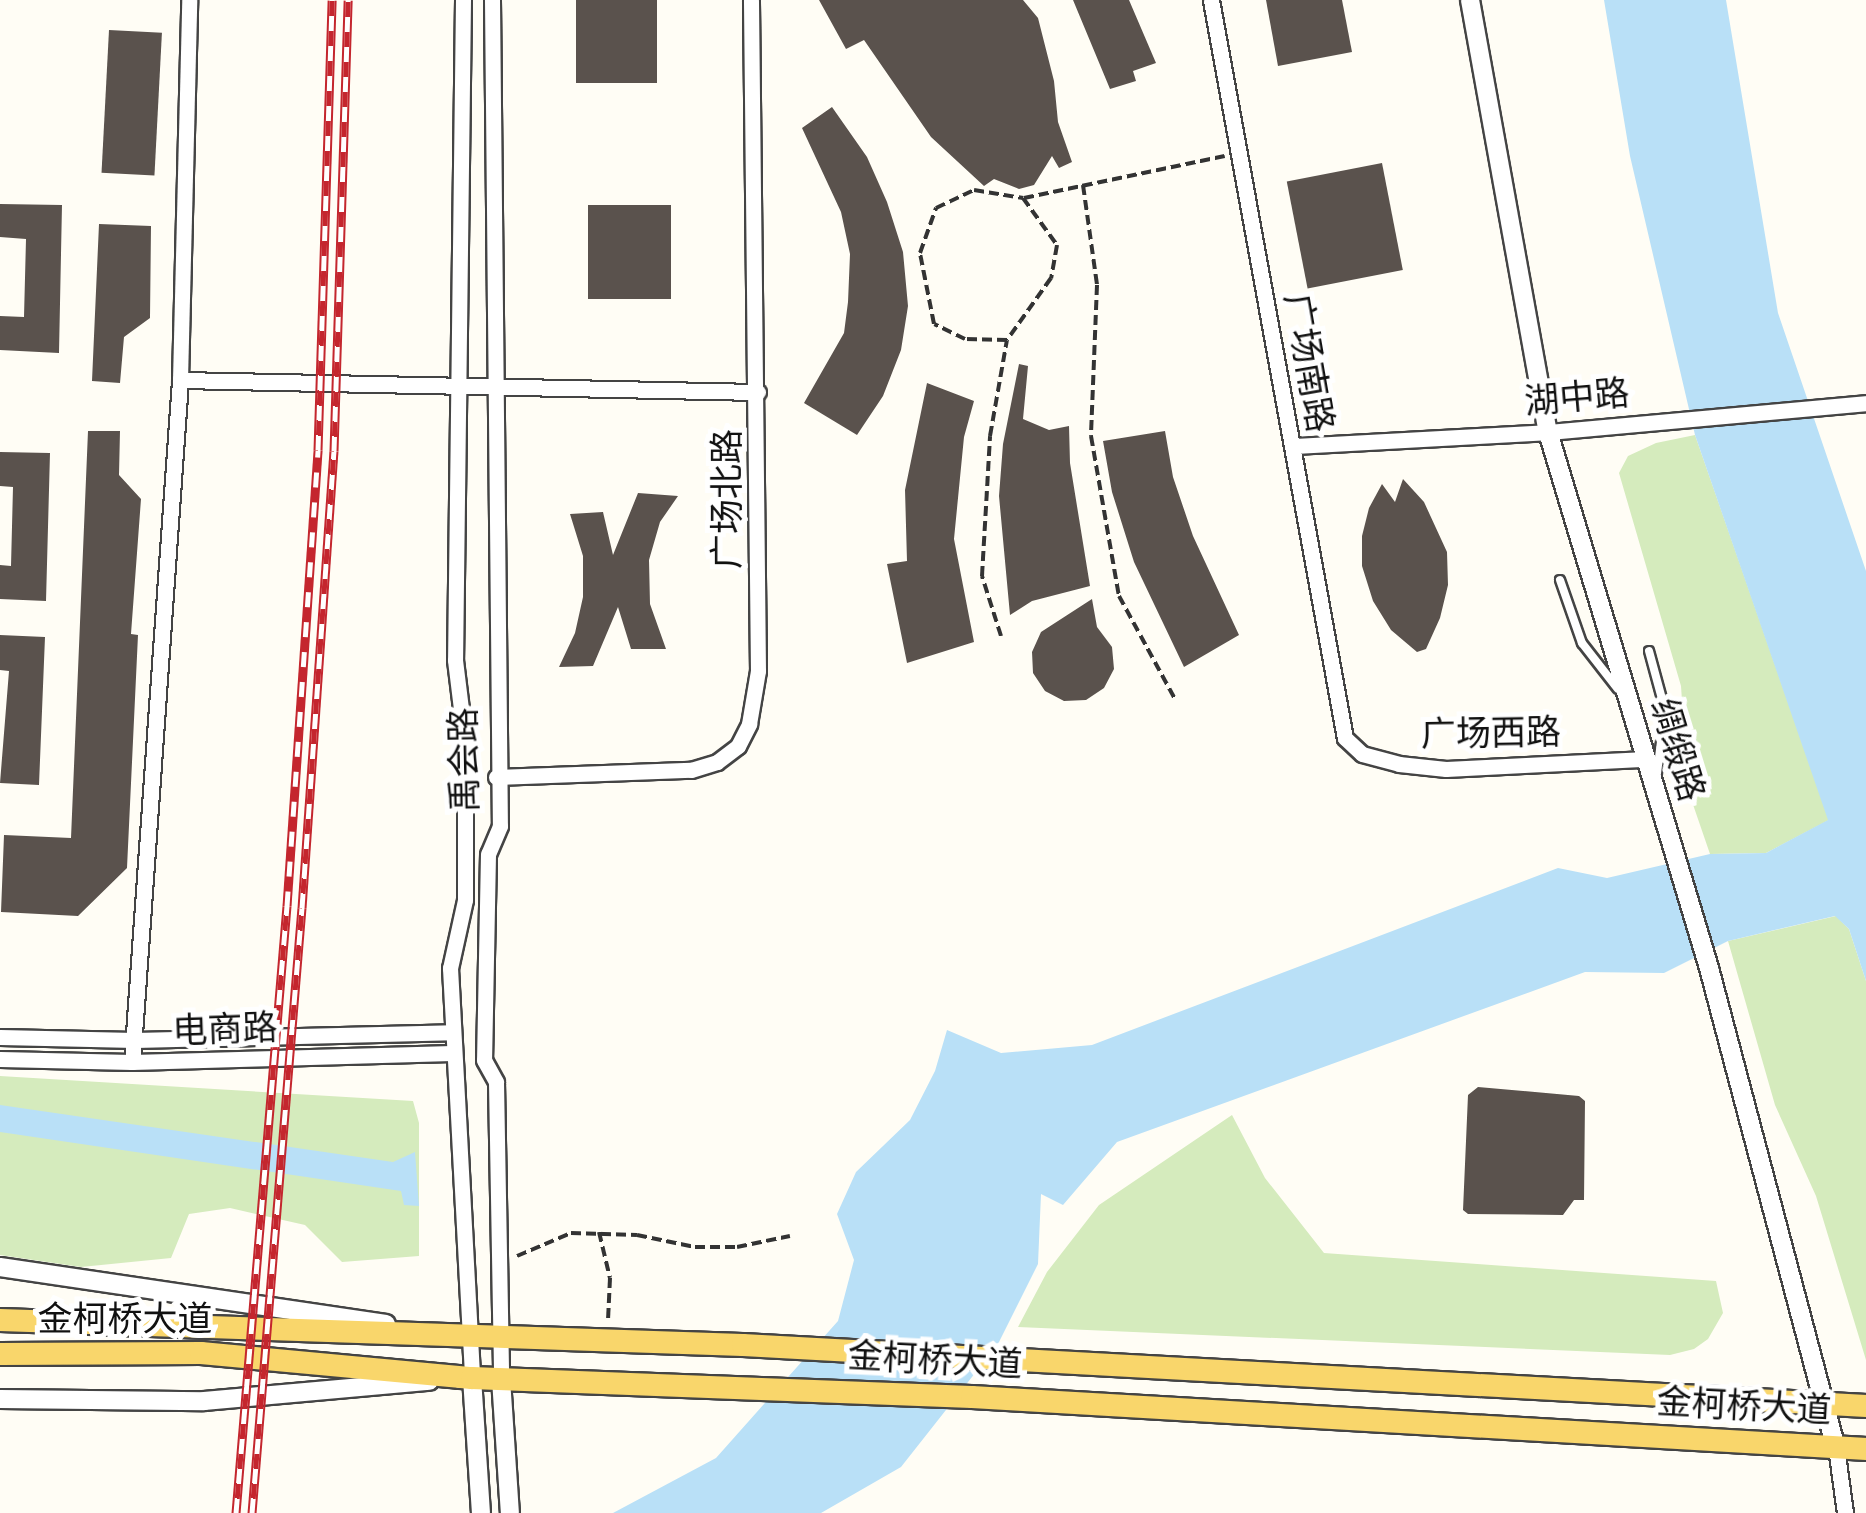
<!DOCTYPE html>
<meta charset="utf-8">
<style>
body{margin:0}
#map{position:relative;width:1866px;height:1513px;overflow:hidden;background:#fffdf5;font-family:"Roboto Serif","Noto Sans SC",serif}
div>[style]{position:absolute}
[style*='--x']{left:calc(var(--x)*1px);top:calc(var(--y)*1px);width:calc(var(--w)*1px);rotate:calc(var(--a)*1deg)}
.green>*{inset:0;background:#d5ebbd}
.water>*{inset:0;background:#b9e0f7}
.building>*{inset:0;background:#5a524d;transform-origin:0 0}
.path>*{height:4px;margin-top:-2px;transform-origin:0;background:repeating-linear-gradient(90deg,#333 0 10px,transparent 0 15px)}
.roads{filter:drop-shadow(2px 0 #444) drop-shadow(-2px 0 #444) drop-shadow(0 2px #444) drop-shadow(0 -2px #444)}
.service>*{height:8px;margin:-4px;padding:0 4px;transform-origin:4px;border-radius:4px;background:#fff}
.minor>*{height:15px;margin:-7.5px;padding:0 7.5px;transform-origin:7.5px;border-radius:7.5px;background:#fff}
.tertiary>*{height:18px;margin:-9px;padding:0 9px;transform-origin:9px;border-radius:9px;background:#fff}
.primary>*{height:22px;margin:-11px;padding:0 11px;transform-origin:11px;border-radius:11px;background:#f9d66b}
.rail>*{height:9px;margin-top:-4.5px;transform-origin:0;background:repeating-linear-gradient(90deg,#fff 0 15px,#c4262e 0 30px);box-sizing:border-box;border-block:2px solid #c4262e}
span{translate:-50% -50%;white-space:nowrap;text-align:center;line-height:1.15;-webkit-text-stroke:10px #fff;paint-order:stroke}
.street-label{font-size:35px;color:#111}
</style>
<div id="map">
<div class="green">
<i style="clip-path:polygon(1695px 435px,1829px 820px,1766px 853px,1710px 854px,1688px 790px,1681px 686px,1619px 473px,1628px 456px,1656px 443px)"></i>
<i style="clip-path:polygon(1836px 916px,1849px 929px,1866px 981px,1866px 1360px,1816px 1196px,1775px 1105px,1728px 941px)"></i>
<i style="clip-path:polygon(0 1076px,413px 1101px,419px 1123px,419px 1256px,342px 1262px,305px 1225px,230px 1208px,189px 1214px,171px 1258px,81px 1267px,0 1255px)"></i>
<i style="clip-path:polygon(1232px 1115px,1265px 1178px,1324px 1253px,1716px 1281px,1723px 1313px,1708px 1339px,1694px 1349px,1670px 1355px,1018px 1327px,1047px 1272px,1099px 1205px)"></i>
</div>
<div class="water">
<i style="clip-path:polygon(1604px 0,1726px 0,1778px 313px,1866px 571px,1866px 981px,1849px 929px,1835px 916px,1728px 941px,1664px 973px,1585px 972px,1117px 1142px,1063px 1205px,1041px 1194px,1038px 1264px,998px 1344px,901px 1467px,821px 1513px,613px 1513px,716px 1458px,838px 1321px,854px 1260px,837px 1214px,856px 1172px,910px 1120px,935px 1071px,947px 1030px,1001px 1053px,1092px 1045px,1558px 868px,1607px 878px,1710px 854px,1766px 853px,1828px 820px,1695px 435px,1630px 156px)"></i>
<i style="clip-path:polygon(0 1105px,393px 1162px,415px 1152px,419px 1206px,404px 1205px,401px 1191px,0 1132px)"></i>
</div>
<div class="building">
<i style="left:576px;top:0;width:81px;height:83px"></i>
<i style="clip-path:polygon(819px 0,1023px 0,1038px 18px,1054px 81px,1058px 122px,1072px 162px,1059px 168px,1052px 156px,1034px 185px,1019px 189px,994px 179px,984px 186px,931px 137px,864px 40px,846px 49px)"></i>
<i style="clip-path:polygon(1073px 0,1129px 0,1156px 63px,1133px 71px,1136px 81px,1110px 89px)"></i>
<i style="clip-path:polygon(1266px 0,1342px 0,1352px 52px,1278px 66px)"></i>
<i style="left:109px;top:30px;width:53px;height:143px;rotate:3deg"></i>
<i style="clip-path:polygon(832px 107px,867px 157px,887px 202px,903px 252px,908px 306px,901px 350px,883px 396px,857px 435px,804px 403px,844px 333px,848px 302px,850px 254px,841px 212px,802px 128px)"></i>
<i style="left:1382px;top:163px;width:109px;height:97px;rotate:79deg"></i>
<i style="clip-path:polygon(0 204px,62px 205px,59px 353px,0 350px,0 316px,24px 317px,26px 239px,0 237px)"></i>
<i style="left:588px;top:205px;width:83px;height:94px"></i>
<i style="clip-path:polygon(99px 224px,151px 226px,150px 318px,124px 337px,120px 383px,92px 381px)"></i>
<i style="clip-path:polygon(1019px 364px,1028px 366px,1023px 419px,1049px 430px,1069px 426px,1070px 463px,1090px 586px,1032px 601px,1010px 615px,999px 496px,1003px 444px)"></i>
<i style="clip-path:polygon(927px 383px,974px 401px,964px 437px,954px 539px,974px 642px,907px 663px,887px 564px,907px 561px,905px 490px)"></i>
<i style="clip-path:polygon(88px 431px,120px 431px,119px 475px,141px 499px,131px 634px,138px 635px,127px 868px,78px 916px,1px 912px,4px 835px,71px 838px)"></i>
<i style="clip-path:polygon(1165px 431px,1173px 477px,1193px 536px,1239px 635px,1184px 667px,1134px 562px,1112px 492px,1103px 441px)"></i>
<i style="clip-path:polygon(0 452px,50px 453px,46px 601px,0 599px,0 565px,11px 566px,13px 487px,0 486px)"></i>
<i style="clip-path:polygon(1403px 479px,1424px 502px,1447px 552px,1448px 585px,1440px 618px,1426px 649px,1417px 652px,1391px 630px,1373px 601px,1362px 566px,1362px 536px,1369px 508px,1382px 484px,1395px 502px)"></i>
<i style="clip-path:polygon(638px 493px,678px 496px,660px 522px,649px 560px,650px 604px,666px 649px,631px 649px,618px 607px,593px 666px,559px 667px,575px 633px,583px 597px,583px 556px,570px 514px,603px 512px,613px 555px)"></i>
<i style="clip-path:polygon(1092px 599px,1097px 627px,1112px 647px,1114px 669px,1104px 688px,1086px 700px,1064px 701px,1045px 691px,1033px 673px,1032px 652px,1041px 632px)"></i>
<i style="clip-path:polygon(0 635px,45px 637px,39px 785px,0 783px,9px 671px,0 670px)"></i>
<i style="clip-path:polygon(1478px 1087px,1579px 1096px,1585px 1101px,1584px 1200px,1574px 1200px,1563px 1215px,1468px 1214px,1463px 1210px,1468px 1095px)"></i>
</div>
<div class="path">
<i style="--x:1083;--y:185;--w:101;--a:82"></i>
<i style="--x:1097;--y:285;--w:151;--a:92.3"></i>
<i style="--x:1091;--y:436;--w:162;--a:80.1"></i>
<i style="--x:1119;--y:596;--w:119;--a:61.5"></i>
<i style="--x:974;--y:190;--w:50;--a:9.3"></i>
<i style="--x:1023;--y:198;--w:58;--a:54.1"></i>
<i style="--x:1057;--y:245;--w:34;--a:100"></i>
<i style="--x:1051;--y:278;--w:76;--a:125.4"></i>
<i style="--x:1007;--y:340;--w:42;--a:-178.6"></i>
<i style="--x:965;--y:339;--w:34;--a:-154"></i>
<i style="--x:934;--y:324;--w:72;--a:-101.2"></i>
<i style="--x:920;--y:253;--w:48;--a:-70.4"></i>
<i style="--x:936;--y:208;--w:42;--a:-25.3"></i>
<i style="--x:1024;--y:198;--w:205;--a:-11.8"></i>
<i style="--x:1001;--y:636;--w:63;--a:-107.6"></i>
<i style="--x:982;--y:576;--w:140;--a:-86.7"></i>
<i style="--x:990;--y:436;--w:97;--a:-80"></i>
<i style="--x:599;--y:1232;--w:47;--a:76.6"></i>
<i style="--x:610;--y:1278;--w:43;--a:92.7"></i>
<i style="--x:517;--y:1256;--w:59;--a:-23.1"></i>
<i style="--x:571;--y:1233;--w:66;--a:1.7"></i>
<i style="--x:637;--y:1235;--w:59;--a:11.7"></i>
<i style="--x:695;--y:1247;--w:42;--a:0"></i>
<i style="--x:737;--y:1247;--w:54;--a:-11.7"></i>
</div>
<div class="roads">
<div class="service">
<i style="--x:1560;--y:580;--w:67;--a:70.8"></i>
<i style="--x:1582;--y:643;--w:58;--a:52"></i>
<i style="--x:1649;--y:651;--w:61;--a:74.8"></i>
<i style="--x:1665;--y:710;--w:64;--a:97.2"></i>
</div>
<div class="minor">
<i style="--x:463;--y:0;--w:660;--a:90.69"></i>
<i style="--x:455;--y:660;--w:83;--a:83"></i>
<i style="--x:465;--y:742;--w:158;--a:90"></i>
<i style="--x:465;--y:900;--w:70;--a:102.4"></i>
<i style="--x:450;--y:968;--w:411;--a:86.9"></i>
<i style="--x:492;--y:0;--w:826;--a:89.45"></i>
<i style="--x:500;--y:826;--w:30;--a:113"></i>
<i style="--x:488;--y:854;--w:206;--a:91.1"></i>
<i style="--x:484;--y:1060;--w:25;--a:61"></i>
<i style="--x:496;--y:1082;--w:297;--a:89"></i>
<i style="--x:1211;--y:0;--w:750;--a:79.71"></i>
<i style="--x:1345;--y:738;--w:23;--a:43"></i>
<i style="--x:1362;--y:754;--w:38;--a:15"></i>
<i style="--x:1399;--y:764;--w:47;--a:6.1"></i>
<i style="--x:1446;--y:769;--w:200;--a:-2.9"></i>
<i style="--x:180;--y:380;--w:578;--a:1.19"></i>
<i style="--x:1293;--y:446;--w:255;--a:-3.1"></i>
<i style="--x:1548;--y:432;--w:319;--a:-5.2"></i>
<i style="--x:496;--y:777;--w:195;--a:-2.1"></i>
<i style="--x:691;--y:770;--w:27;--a:-17"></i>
<i style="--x:717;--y:762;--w:26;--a:-37"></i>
<i style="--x:738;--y:746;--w:25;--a:-63"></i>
<i style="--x:749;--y:724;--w:54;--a:-80.4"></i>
<i style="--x:758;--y:671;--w:671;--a:-90.6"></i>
<i style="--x:0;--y:1037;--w:135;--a:1.3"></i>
<i style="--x:135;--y:1040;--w:317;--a:-1.4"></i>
<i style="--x:0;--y:1059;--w:132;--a:1.3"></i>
<i style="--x:132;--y:1062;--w:320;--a:-1.6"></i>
<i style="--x:132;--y:1062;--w:684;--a:-85.97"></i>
<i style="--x:180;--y:380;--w:380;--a:-88.6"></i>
<i style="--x:1836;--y:1447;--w:67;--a:82.2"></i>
</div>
<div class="tertiary">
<i style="--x:1470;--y:0;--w:439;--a:79.8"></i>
<i style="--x:1548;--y:432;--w:560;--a:73.28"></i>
<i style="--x:1709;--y:968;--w:496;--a:75.2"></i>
<i style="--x:0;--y:1267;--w:390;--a:8.4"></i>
<i style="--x:460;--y:1379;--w:12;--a:-5"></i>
<i style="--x:472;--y:1378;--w:135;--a:86.2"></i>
<i style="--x:501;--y:1379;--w:134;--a:86.2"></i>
<i style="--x:0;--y:1399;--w:204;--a:0.6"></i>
<i style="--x:204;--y:1401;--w:226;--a:-5.1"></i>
</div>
<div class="primary">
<i style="--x:0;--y:1320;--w:743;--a:1.93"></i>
<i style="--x:743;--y:1345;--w:1125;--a:3.11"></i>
<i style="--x:0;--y:1354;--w:201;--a:-0.3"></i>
<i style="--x:201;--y:1353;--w:272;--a:5.3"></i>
<i style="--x:472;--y:1378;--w:500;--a:2.18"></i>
<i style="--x:972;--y:1397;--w:896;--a:3.33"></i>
</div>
</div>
<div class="rail">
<i style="--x:236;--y:1513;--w:609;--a:-85.2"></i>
<i style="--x:287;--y:906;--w:457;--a:-86.1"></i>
<i style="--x:318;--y:450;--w:450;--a:-88.2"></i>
<i style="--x:252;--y:1513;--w:607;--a:-85.28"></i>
<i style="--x:302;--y:908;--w:458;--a:-86"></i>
<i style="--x:334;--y:451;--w:451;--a:-88.2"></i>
</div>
<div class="street-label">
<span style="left:1308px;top:363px;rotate:80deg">广场南路</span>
<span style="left:1577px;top:398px;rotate:-5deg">湖中路</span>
<span style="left:728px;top:499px;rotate:-90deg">广场北路</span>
<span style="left:1491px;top:734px;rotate:-1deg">广场西路</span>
<span style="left:1677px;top:750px;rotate:73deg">绸缎路</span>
<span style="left:465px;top:760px;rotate:-91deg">禹会路</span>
<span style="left:225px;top:1030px;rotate:-2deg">电商路</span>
<span style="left:125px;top:1320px">金柯桥大道</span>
<span style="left:935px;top:1361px;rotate:3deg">金柯桥大道</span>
<span style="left:1744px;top:1407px;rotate:3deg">金柯桥大道</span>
</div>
</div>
